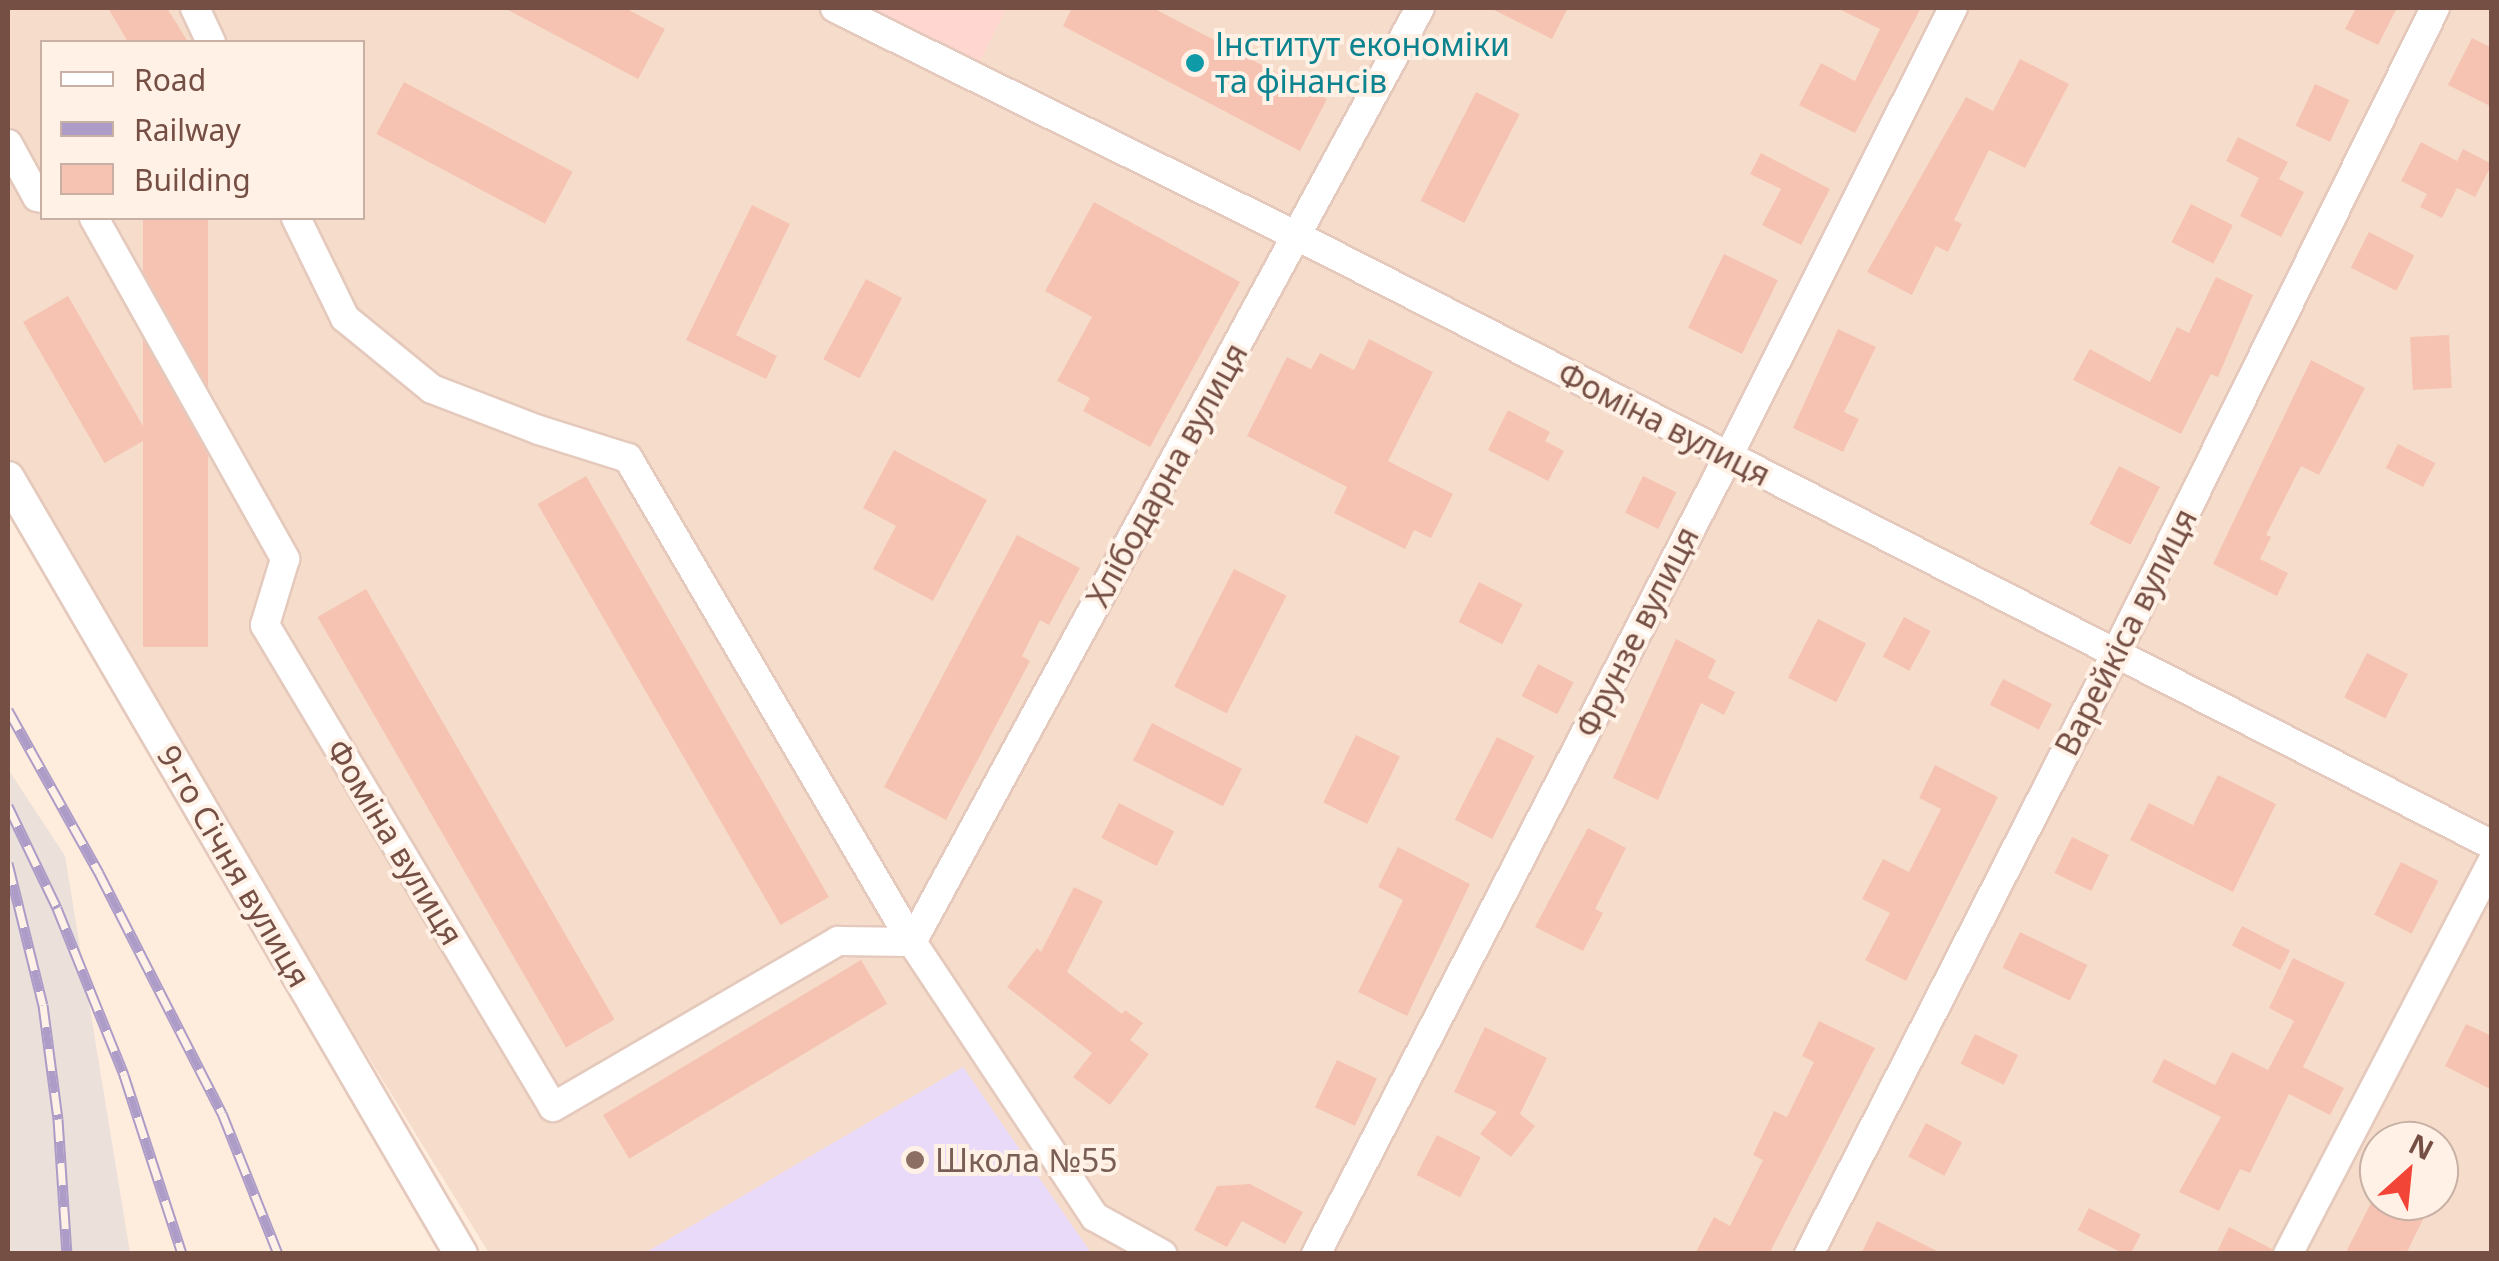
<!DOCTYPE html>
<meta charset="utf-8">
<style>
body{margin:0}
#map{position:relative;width:2499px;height:1261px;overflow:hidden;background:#feecdd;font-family:"Noto Sans",sans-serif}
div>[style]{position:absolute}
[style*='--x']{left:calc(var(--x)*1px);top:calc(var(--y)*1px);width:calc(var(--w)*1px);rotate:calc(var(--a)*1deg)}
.residential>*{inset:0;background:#f6ddcb}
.commercial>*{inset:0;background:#ffd7d0}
.industrial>*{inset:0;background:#ebe0da}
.education>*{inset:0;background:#eadafa}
.building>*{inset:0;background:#f6c3b3;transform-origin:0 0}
.roads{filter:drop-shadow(2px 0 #e4c9bc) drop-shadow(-2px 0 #e4c9bc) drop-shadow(0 2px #e4c9bc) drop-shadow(0 -2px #e4c9bc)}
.minor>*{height:28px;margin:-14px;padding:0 14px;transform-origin:14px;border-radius:14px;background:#fff}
.tertiary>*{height:32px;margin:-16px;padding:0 16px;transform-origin:16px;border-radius:16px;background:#fff}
.rail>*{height:11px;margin-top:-5.5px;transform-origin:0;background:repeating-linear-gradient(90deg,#fff1e5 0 22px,#ad9cc7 0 44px);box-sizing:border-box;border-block:2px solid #ad9cc7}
.dots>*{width:28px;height:28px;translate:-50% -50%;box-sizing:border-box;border:5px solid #fff1e5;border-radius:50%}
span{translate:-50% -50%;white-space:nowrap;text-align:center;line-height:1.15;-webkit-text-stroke:8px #fff1e5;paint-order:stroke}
.culture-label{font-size:32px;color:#0d838f}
.left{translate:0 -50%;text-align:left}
.street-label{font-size:32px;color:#754e44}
.education-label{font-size:32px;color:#785e54}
.frame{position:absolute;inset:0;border:10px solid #754e44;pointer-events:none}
.legend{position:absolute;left:40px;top:40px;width:325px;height:180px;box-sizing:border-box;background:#fff1e5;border:2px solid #c8b0a5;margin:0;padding:12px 18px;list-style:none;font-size:30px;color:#754e44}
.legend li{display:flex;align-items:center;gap:20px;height:50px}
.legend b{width:50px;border:2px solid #c8b0a5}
.north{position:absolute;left:2359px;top:1121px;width:100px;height:100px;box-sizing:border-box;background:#fff1e5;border:2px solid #c8b0a5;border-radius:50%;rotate:27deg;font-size:28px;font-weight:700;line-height:40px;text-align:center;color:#754e44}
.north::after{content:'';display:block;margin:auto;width:35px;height:45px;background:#f34537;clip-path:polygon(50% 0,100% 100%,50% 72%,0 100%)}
</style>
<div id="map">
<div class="residential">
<i style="clip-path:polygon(evenodd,8px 8px,2491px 8px,2491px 1253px,489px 1253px,8px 471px,8px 8px,42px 42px,362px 42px,362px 218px,42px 218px,42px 42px,8px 8px,2379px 1141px,2439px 1141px,2439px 1201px,2379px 1201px,2379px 1141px)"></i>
</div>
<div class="commercial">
<i style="clip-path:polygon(852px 8px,1007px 8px,976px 69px)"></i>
</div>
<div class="industrial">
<i style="clip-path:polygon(8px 769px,65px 856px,130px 1253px,8px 1253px)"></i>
</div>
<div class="education">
<i style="clip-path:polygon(963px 1067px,1091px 1253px,645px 1253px)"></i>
</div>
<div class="building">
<i style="clip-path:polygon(108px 8px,167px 8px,188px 42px,128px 42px)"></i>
<i style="clip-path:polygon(504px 8px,625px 8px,665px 29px,638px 79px)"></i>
<i style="clip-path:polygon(1072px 8px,1153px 8px,1327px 99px,1300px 151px,1063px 26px)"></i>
<i style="clip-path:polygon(1490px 8px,1568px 8px,1552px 39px)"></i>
<i style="clip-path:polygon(1837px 8px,1921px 8px,1855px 133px,1799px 105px,1821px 63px,1855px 81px,1880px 29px)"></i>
<i style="clip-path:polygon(2356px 8px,2397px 8px,2378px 45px,2345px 29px)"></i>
<i style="clip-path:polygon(2472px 38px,2492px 48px,2492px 107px,2448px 85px)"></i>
<i style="clip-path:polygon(2020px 59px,2069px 84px,2025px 168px,1989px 150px,1954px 220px,1962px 224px,1948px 252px,1936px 246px,1912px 295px,1867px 272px,1966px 97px,1993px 111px)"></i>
<i style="left:404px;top:82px;width:191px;height:59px;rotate:28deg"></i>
<i style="left:2315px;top:84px;width:38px;height:46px;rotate:25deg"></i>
<i style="left:1476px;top:92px;width:49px;height:122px;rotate:27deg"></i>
<i style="clip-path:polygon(2238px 137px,2288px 162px,2279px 179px,2304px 192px,2281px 237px,2240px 216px,2259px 178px,2226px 161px)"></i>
<i style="clip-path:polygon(2421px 142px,2457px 161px,2463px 149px,2492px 164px,2475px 197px,2457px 188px,2442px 218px,2420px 207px,2427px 194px,2401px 181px)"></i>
<i style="clip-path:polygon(1761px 153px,1830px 189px,1801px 245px,1762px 225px,1781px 189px,1750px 174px)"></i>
<i style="clip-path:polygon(1094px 202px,1240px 282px,1150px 447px,1083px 411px,1090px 398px,1057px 381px,1092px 317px,1045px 291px)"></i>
<i style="left:2191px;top:204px;width:47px;height:43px;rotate:27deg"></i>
<i style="clip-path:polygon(752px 205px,790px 224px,736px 335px,777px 356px,766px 379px,686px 340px)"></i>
<i style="left:143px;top:218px;width:65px;height:429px"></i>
<i style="left:2369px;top:232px;width:51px;height:40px;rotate:27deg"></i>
<i style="left:1724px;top:254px;width:60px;height:82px;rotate:26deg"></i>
<i style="clip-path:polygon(2216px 277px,2253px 295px,2218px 377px,2211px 374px,2181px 434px,2073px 380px,2090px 349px,2150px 382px,2177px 327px,2189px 333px)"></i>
<i style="left:866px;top:279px;width:41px;height:91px;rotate:28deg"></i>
<i style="left:68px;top:296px;width:163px;height:52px;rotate:60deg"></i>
<i style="clip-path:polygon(1838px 329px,1876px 347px,1844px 412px,1859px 419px,1843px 452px,1793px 428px)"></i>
<i style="left:2449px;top:335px;width:53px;height:39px;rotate:87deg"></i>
<i style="clip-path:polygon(1369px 339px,1433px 372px,1388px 461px,1453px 494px,1431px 538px,1414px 530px,1405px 549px,1334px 513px,1347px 487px,1247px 436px,1287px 357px,1311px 369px,1320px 353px,1354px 370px)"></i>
<i style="clip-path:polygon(2311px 360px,2365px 388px,2319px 475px,2301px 466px,2266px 535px,2271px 537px,2260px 559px,2288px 573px,2277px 596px,2213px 564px)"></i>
<i style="clip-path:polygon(1508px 410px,1550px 432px,1545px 441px,1564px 451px,1548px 481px,1488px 450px)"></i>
<i style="left:2398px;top:444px;width:42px;height:27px;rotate:27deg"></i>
<i style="clip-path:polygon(894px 450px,987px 500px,933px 601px,873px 569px,896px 526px,863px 508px)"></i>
<i style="left:2119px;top:466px;width:46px;height:65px;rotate:27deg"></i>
<i style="left:586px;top:476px;width:486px;height:56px;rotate:60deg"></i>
<i style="left:1643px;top:476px;width:37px;height:41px;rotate:26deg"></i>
<i style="clip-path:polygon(1017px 535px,1080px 568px,1049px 625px,1040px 620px,1022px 656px,1030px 661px,946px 820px,884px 787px)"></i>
<i style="left:1234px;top:569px;width:59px;height:132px;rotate:27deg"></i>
<i style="left:1479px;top:582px;width:49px;height:45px;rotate:27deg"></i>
<i style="left:366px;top:589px;width:497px;height:56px;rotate:60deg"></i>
<i style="left:1904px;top:617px;width:30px;height:45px;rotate:28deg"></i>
<i style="left:1818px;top:619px;width:54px;height:66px;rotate:27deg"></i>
<i style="clip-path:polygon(1676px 639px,1716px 660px,1708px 678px,1735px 692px,1724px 715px,1701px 703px,1658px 800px,1613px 778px)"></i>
<i style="left:2367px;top:653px;width:46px;height:50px;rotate:27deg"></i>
<i style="left:1538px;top:664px;width:40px;height:36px;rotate:27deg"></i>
<i style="left:2003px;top:679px;width:55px;height:29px;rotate:27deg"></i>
<i style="left:1152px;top:723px;width:101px;height:42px;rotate:27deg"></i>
<i style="left:1356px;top:735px;width:49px;height:75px;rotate:26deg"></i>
<i style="left:1497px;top:737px;width:42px;height:93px;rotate:27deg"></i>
<i style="clip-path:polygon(1935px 765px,1998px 797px,1906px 981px,1865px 960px,1890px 913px,1862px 899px,1883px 859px,1909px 872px,1941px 809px,1919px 798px)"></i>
<i style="clip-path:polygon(2218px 775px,2276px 804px,2233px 892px,2130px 840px,2149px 803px,2193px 825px)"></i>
<i style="left:1119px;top:803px;width:62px;height:39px;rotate:27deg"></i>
<i style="clip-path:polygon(1588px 828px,1626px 848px,1595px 909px,1603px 913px,1583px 951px,1535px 927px)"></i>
<i style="left:2072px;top:837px;width:41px;height:40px;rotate:26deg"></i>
<i style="clip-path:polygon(1398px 847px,1470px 884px,1407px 1016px,1358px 992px,1403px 900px,1378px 887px)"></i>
<i style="left:2401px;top:862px;width:42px;height:59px;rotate:27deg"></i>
<i style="clip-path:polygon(1074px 887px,1103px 901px,1067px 972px,1122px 1014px,1125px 1010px,1143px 1023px,1130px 1040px,1149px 1054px,1110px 1105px,1073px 1077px,1092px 1053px,1007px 987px,1037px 948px,1041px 952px)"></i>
<i style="left:2242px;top:926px;width:54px;height:22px;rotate:27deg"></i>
<i style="left:2020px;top:932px;width:75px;height:40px;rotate:26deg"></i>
<i style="clip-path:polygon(2293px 958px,2345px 983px,2303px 1067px,2344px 1088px,2330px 1115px,2289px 1094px,2250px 1173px,2240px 1169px,2219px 1211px,2179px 1192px,2221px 1117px,2152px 1082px,2164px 1059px,2215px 1085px,2232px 1052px,2268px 1070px,2294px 1021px,2269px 1008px)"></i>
<i style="left:861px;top:960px;width:51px;height:301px;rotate:59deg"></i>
<i style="clip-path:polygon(1819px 1021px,1875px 1048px,1769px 1254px,1695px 1254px,1714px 1217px,1730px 1226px,1763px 1160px,1753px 1155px,1774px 1111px,1787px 1117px,1814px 1062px,1802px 1056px)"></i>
<i style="clip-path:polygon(2466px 1024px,2492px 1036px,2492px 1090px,2445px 1066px)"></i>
<i style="clip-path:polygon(1485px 1027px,1547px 1058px,1520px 1114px,1535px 1126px,1511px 1157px,1480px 1134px,1497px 1112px,1454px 1092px)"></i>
<i style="left:1975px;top:1034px;width:48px;height:33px;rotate:26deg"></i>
<i style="left:1337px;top:1060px;width:44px;height:52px;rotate:25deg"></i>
<i style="left:1926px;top:1123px;width:41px;height:38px;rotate:28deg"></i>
<i style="left:1437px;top:1135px;width:49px;height:45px;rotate:27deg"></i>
<i style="clip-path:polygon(1250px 1184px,1303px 1212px,1285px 1244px,1242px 1221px,1227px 1247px,1194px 1230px,1217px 1186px)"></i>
<i style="clip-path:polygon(2372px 1201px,2432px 1201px,2406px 1254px,2345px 1254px)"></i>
<i style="left:2089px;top:1208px;width:58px;height:25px;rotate:27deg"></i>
<i style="clip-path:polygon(1877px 1221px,1943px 1254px,1861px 1254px)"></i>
<i style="clip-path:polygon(2229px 1227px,2272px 1249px,2271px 1254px,2216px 1254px)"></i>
</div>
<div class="roads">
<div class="minor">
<i style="--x:195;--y:8;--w:38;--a:65"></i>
<i style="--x:835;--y:8;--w:515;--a:26.27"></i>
<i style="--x:1297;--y:236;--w:1341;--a:27"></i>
<i style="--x:8;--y:144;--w:60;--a:61.3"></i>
<i style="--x:37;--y:197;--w:5;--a:11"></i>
<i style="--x:94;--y:218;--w:391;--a:60.7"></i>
<i style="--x:285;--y:559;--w:69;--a:106.9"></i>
<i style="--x:265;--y:625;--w:561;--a:59.14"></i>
<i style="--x:553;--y:1107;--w:330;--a:-30.2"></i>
<i style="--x:838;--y:941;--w:74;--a:0.8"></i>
<i style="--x:296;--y:218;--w:111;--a:63.9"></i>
<i style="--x:345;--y:318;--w:112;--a:39.2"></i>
<i style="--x:432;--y:389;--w:115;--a:21"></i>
<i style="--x:539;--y:430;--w:93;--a:17.5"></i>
<i style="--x:628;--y:458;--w:561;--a:59.6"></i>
<i style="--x:912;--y:942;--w:330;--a:56.4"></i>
<i style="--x:1095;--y:1217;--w:77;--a:28.9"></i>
<i style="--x:912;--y:942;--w:1063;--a:-61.46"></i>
<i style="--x:1316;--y:1254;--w:897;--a:-62.66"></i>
<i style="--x:1728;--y:457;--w:502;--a:-63.38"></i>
<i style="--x:1809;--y:1254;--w:673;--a:-62.94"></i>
<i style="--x:2115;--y:655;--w:722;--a:-63.68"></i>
<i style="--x:2288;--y:1254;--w:442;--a:-62.5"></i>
</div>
<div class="tertiary">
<i style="--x:8;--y:478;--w:899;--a:59.73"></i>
</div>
</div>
<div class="rail">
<i style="--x:8;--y:710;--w:187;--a:60.8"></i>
<i style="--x:99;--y:873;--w:270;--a:62.9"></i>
<i style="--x:222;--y:1113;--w:152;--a:68.3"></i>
<i style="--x:8;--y:806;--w:113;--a:64.3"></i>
<i style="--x:57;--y:908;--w:180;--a:68.1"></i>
<i style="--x:124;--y:1075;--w:188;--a:72"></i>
<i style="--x:8;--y:863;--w:146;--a:76.2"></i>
<i style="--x:43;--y:1005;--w:115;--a:82.5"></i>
<i style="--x:58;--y:1119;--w:135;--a:86.2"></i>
</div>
<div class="dots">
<i style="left:1195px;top:63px;background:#0f9aa8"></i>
<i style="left:915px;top:1160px;background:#8d6e63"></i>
</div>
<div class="culture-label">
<span class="left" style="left:1215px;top:63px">Інститут економіки<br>та фінансів</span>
</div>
<div class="street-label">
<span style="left:1664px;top:424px;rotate:27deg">Фоміна вулиця</span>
<span style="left:1167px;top:475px;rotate:-61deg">Хлібодарна вулиця</span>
<span style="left:1637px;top:632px;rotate:-63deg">Фрунзе вулиця</span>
<span style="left:2126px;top:632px;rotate:-63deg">Варейкіса вулиця</span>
<span style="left:395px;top:842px;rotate:59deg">Фоміна вулиця</span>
<span style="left:234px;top:866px;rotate:60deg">9-го Січня вулиця</span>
</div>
<div class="education-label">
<span class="left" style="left:935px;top:1160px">Школа №55</span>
</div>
<div class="frame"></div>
<ul class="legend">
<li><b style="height:12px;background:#fff"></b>Road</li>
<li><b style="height:12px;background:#ad9cc7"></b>Railway</li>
<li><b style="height:28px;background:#f6c3b3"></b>Building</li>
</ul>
<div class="north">N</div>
</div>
